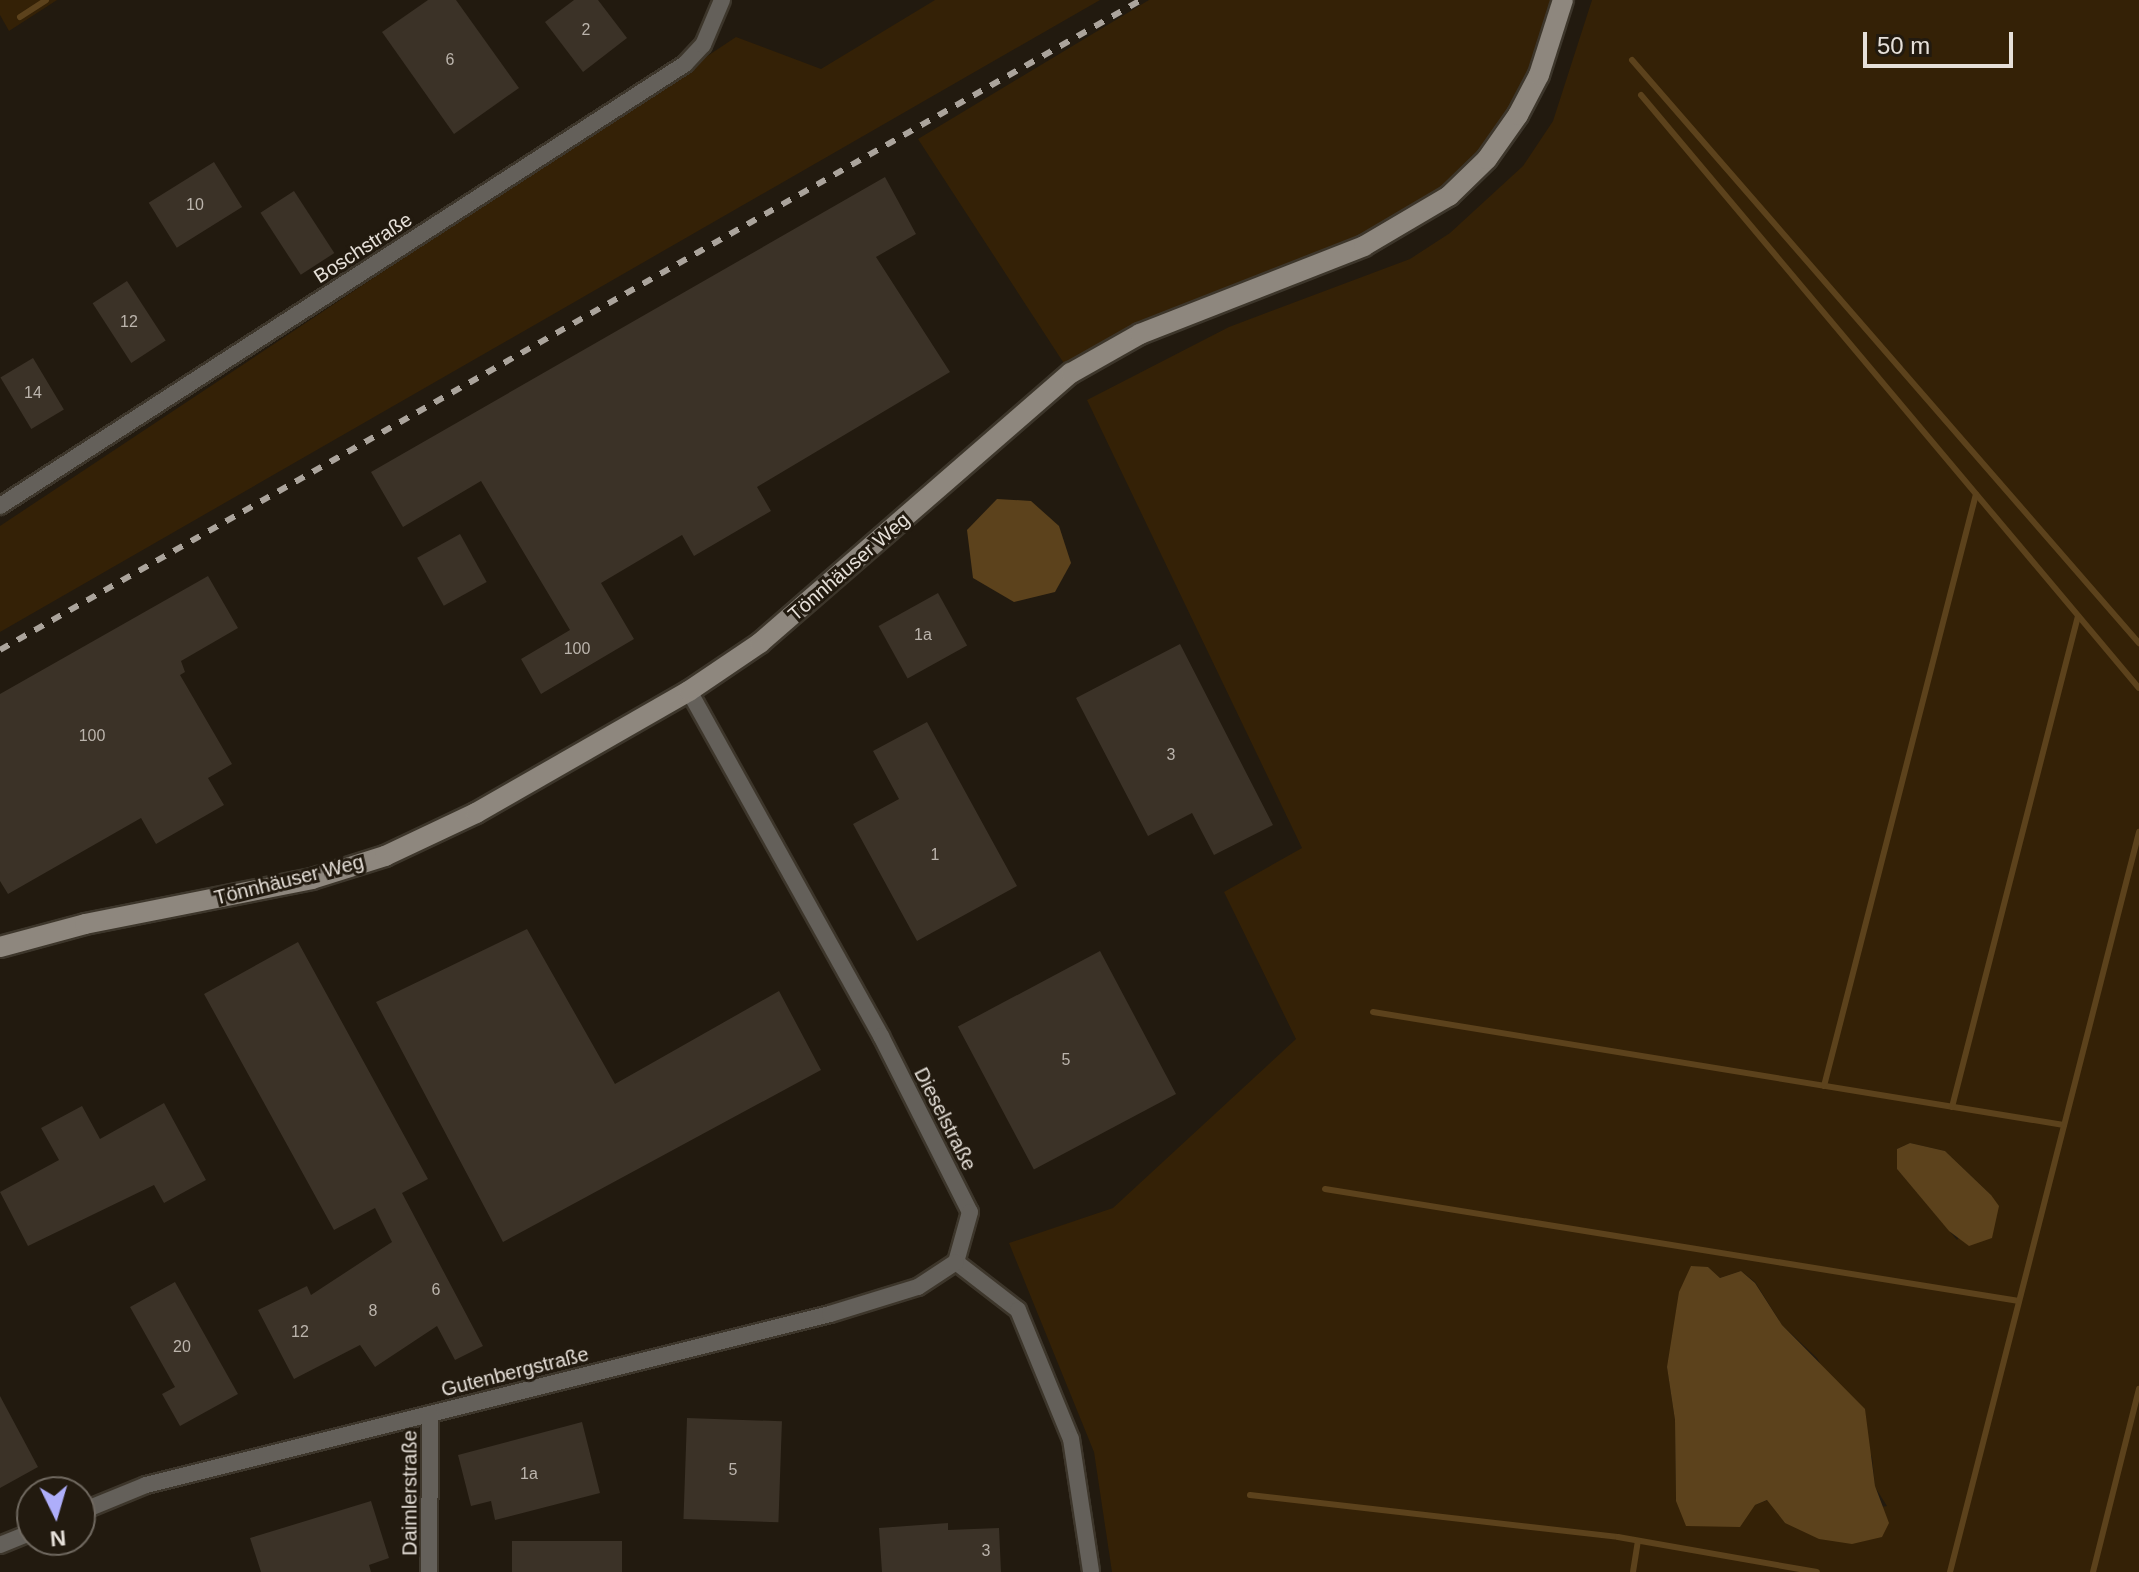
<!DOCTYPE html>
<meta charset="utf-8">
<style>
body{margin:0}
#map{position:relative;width:2139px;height:1572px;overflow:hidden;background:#221a0f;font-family:Arial,sans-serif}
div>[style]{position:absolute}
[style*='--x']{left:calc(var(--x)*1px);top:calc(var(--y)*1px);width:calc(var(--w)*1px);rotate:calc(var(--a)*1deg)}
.green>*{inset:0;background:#342106}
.water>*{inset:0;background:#5c421c}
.stream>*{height:6px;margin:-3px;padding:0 3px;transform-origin:3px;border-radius:3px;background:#5c421c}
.building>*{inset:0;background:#3b3227;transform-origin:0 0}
.roads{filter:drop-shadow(2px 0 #3d362b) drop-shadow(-2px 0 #3d362b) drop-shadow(0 2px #3d362b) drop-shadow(0 -2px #3d362b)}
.minor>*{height:16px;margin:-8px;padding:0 8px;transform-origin:8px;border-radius:8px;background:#64605a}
.secondary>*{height:20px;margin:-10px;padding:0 10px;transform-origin:10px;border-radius:10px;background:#8e877e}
.rail>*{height:6px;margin-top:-3px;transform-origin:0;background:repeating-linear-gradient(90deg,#aba49c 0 10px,transparent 0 20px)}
span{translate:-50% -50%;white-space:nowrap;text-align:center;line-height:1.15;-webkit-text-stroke:6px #221a0f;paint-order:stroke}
.number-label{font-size:16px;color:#bbb4ac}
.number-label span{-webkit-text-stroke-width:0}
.street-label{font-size:20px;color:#e6e0d9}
.north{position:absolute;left:16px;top:1476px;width:80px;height:80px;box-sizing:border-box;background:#221a0f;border:2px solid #706960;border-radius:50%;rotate:175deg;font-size:22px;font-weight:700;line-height:32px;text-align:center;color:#e6e0d9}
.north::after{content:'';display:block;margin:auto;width:28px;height:36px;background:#aeaefa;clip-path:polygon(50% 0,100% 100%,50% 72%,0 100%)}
.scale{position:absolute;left:1863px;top:32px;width:150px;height:36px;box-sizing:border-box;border:4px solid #e6e0d9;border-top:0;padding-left:10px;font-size:24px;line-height:28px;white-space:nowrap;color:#e6e0d9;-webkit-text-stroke:6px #221a0f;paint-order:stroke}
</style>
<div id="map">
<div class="green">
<i style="clip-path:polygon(0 0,57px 0,9px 31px,0 15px)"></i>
<i style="clip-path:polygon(935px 0,1100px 0,0 632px,0 526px,736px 37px,821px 69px)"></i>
<i style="clip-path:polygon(1149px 0,1554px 0,1533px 67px,1513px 106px,1481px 151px,1443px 188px,1358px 238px,1133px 326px,1065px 365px,918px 139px)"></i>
<i style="clip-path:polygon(evenodd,1592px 0,2139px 0,2139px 1572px,1112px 1572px,1094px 1452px,1009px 1243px,1113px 1208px,1296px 1039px,1224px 892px,1302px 848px,1087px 400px,1229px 327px,1410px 259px,1450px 233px,1523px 166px,1553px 121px,1592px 0,1910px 1143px,1945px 1151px,1991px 1195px,1957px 1240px,1897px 1169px,1897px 1149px,1910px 1143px,1592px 0,1708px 1267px,1720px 1278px,1741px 1271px,1755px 1282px,1782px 1325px,1817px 1358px,1872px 1457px,1875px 1487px,1887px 1506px,1785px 1523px,1768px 1500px,1755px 1505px,1676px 1501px,1675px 1420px,1667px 1367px,1708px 1267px)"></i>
</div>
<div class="water">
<i style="clip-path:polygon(997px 499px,1031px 501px,1059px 526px,1071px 563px,1055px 592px,1014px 602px,973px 578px,967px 530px)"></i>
<i style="clip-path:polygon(1910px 1143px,1945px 1151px,1991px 1195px,1999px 1206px,1992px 1238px,1969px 1246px,1949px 1231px,1897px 1169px,1897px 1149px)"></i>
<i style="clip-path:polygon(1691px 1266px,1708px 1267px,1720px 1278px,1741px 1271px,1755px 1283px,1782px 1325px,1865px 1409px,1875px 1486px,1889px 1523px,1882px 1537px,1852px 1544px,1819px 1539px,1785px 1523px,1767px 1500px,1755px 1505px,1740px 1527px,1686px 1526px,1676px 1501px,1675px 1420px,1667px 1367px,1679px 1292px)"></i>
</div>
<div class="stream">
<i style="--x:20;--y:17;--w:31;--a:-33"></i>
<i style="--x:1632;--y:60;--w:773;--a:48.99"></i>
<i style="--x:1641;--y:95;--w:774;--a:49.98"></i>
<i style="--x:1373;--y:1012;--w:700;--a:9.29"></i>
<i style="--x:1824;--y:1086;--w:611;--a:-75.6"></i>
<i style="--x:1952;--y:1107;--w:507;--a:-75.61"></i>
<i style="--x:1325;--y:1189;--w:703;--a:9.17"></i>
<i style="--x:1250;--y:1495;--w:370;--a:6.5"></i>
<i style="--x:1618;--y:1537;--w:202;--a:10"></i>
<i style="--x:1633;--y:1572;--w:31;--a:-81"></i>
<i style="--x:1950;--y:1572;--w:764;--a:-75.67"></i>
<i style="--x:2093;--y:1572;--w:189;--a:-75.9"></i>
</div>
<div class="building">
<i style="clip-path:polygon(428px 0,456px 0,519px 88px,454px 134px,382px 32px)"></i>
<i style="clip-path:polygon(574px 0,598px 0,627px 38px,583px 72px,545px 22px)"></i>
<i style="left:214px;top:162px;width:53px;height:77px;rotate:58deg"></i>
<i style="clip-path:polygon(885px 177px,916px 234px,876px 257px,950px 372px,757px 487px,771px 511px,694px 556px,682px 535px,601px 583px,634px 639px,541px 694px,521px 659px,570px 630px,481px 481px,403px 527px,371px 472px)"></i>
<i style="left:294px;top:191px;width:74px;height:40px;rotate:57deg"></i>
<i style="left:127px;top:281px;width:71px;height:41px;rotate:57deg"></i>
<i style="left:33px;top:358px;width:60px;height:38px;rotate:59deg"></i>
<i style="left:460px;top:534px;width:55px;height:49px;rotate:61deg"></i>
<i style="clip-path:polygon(208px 576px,238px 628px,181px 661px,185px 672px,180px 675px,232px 764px,208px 778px,224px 805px,156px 844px,141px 818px,8px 894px,0 881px,0 694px)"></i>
<i style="left:938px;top:593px;width:60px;height:68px;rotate:61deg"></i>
<i style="clip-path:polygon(1180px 644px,1273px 825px,1214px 855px,1192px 813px,1148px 836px,1076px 698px)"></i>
<i style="clip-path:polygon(927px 722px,1017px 886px,917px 941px,853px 824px,899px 799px,873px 751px)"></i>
<i style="clip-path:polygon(527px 929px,615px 1084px,779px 991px,821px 1070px,503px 1242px,376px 1002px)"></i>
<i style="clip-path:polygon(298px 942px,428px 1179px,402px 1193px,483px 1346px,455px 1360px,437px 1326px,375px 1367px,360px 1345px,294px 1379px,258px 1310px,307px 1286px,311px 1295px,392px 1242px,375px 1208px,334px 1230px,204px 994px)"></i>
<i style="left:1100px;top:951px;width:162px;height:161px;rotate:62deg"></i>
<i style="clip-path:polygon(164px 1103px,206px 1180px,164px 1203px,154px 1185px,28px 1246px,0 1192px,59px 1160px,41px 1128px,82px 1106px,100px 1139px)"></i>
<i style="clip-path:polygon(175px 1282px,238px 1394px,180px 1426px,162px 1394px,175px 1387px,130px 1307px)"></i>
<i style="clip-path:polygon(0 1396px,38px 1467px,0 1488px)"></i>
<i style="left:687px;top:1418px;width:95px;height:101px;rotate:2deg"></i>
<i style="clip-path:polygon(582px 1422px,600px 1493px,495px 1520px,491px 1501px,471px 1506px,458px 1455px)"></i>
<i style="clip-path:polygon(371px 1501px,389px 1558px,369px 1565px,371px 1572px,261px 1572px,250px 1538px)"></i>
<i style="clip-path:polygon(948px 1523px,948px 1530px,999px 1528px,1001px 1572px,882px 1572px,879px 1528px)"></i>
<i style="left:622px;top:1541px;width:31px;height:110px;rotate:90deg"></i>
</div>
<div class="roads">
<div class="minor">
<i style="--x:0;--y:506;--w:815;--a:-32.83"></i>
<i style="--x:685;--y:64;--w:26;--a:-47"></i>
<i style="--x:703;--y:45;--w:49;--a:-67.1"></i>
<i style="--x:689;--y:691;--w:395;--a:60.9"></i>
<i style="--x:881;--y:1036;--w:197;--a:63.2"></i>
<i style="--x:970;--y:1212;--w:52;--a:105.6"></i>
<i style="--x:956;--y:1262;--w:78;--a:37.7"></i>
<i style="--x:1018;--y:1310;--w:139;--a:67.7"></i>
<i style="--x:1071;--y:1439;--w:134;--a:81.4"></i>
<i style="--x:80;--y:1512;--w:71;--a:-22.2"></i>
<i style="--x:146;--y:1485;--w:705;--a:-14.04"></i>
<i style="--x:830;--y:1314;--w:92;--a:-17.1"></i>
<i style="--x:918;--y:1287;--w:45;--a:-33.3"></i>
<i style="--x:0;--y:1545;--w:35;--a:-22"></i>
<i style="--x:429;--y:1572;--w:158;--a:-89.6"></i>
</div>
<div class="secondary">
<i style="--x:0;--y:947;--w:88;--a:-15.1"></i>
<i style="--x:85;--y:924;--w:231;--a:-11.2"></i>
<i style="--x:312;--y:879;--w:77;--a:-17.5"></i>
<i style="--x:385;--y:856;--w:101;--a:-25.3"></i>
<i style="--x:476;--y:813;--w:245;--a:-29.8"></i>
<i style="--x:689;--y:691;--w:86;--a:-34.1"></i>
<i style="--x:760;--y:643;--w:412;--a:-41"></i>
<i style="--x:1071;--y:373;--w:79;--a:-29.5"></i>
<i style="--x:1140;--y:334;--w:241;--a:-21.4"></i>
<i style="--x:1364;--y:246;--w:99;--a:-30.5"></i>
<i style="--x:1449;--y:196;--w:53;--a:-44.2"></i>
<i style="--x:1487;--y:159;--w:54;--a:-54.8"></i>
<i style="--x:1518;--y:115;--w:45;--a:-62.3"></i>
<i style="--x:1539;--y:75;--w:79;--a:-72.3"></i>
</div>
</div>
<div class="rail">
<i style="--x:0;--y:650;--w:1313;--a:-29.67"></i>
</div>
<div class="number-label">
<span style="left:586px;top:30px">2</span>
<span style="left:450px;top:60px">6</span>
<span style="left:195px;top:205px">10</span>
<span style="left:129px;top:322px">12</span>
<span style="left:33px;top:393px">14</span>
<span style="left:923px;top:635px">1a</span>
<span style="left:577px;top:649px">100</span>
<span style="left:92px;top:736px">100</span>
<span style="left:1171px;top:755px">3</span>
<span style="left:935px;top:855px">1</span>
<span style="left:1066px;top:1060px">5</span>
<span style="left:436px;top:1290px">6</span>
<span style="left:373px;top:1311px">8</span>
<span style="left:300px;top:1332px">12</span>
<span style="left:182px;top:1347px">20</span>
<span style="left:733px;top:1470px">5</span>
<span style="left:529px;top:1474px">1a</span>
<span style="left:986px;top:1551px">3</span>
</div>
<div class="street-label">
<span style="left:363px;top:248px;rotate:-33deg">Boschstraße</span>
<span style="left:849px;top:567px;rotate:-41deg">Tönnhäuser Weg</span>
<span style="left:289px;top:880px;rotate:-14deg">Tönnhäuser Weg</span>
<span style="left:945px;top:1119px;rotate:63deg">Dieselstraße</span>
<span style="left:515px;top:1372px;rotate:-14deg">Gutenbergstraße</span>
<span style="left:410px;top:1493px;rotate:-90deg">Daimlerstraße</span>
</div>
<div class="north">N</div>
<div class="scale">50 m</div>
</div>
